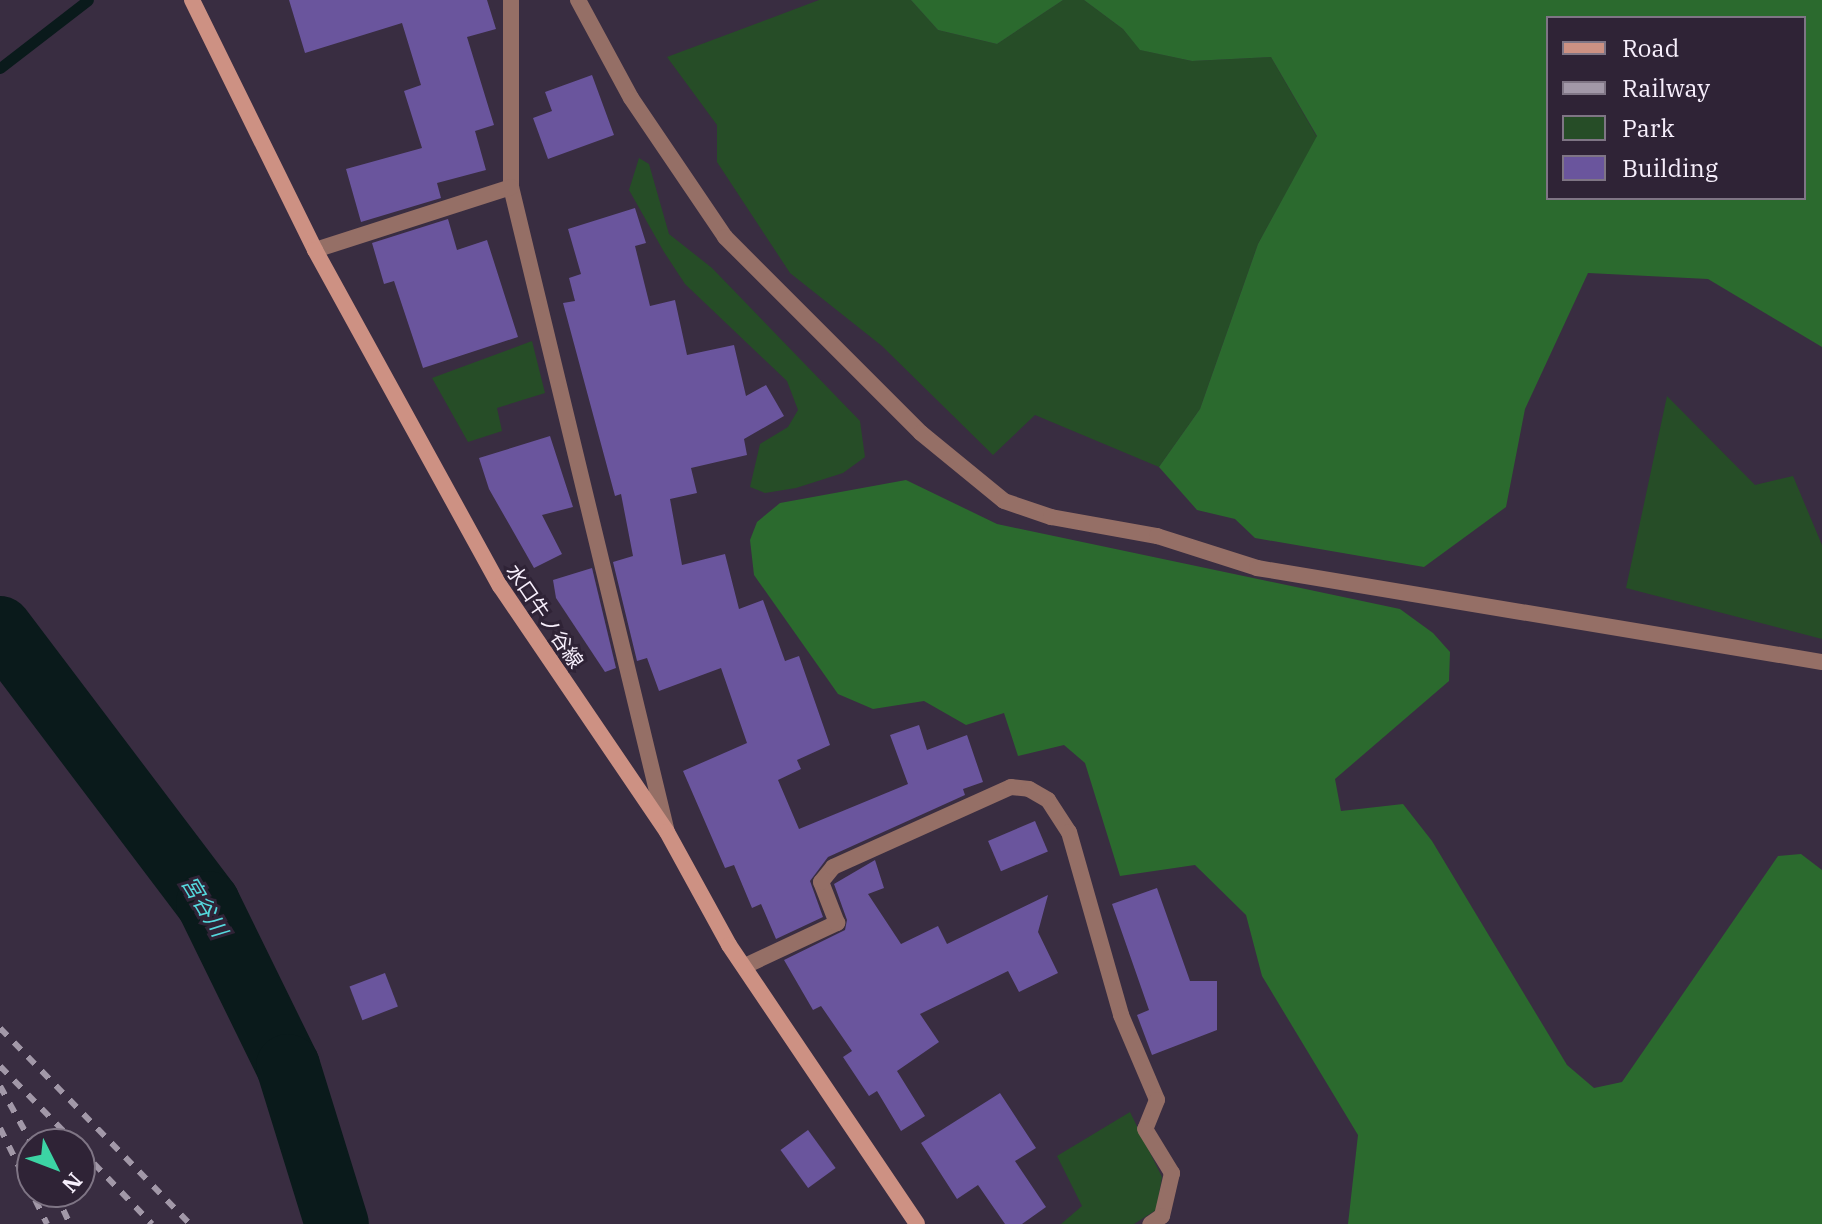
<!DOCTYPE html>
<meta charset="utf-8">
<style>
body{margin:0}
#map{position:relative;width:1822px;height:1224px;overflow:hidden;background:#392d41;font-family:"IBM Plex Serif","Noto Sans JP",serif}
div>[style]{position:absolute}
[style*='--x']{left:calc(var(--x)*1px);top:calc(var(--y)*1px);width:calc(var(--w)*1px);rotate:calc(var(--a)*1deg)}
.green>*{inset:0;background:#264d27}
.forest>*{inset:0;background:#2b6a2e}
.stream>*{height:11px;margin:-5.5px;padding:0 5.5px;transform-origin:5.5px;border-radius:5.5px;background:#0a1a1b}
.river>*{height:64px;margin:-32px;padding:0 32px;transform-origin:32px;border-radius:32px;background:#0a1a1b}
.building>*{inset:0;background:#6a559d;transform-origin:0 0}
.street>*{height:16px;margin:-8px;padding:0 8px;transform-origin:8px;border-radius:8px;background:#956f66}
.secondary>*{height:16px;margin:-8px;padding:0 8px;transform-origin:8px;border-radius:8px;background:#cd9183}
.rail>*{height:6px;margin-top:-3px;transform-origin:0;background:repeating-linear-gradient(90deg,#a298a8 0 10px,transparent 0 20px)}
span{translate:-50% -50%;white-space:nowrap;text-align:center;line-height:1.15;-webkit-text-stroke:6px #2f2336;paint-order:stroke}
.street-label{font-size:20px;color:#f7effc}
.water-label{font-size:22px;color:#55d9de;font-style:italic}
.legend{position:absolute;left:1546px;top:16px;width:260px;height:184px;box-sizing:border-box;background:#2f2336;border:2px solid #7f7585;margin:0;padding:10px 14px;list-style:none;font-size:24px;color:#f7effc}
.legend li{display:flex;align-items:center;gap:16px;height:40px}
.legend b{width:40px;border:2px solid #7f7585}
.north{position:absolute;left:16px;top:1128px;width:80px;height:80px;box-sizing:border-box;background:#2f2336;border:2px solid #7f7585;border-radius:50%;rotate:132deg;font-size:22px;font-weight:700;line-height:32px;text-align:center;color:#f7effc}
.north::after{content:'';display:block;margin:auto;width:28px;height:36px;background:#3cd4a4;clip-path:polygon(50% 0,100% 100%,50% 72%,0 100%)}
</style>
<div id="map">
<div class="green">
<i style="clip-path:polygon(819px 0,911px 0,938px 30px,997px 44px,1063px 0,1084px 0,1123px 29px,1141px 50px,1192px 61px,1271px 57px,1317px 137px,1258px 244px,1200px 409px,1159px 467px,1035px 415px,993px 455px,882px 346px,790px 273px,717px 162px,717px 125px,667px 57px)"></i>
<i style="clip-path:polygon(639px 158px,649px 164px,669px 234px,712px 268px,860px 421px,865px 457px,843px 473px,796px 488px,765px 493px,750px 487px,760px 444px,788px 427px,798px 410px,787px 381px,685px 284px,664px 252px,629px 190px)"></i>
<i style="clip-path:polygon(532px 341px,545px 393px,497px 408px,502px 431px,468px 442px,432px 378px)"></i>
<i style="clip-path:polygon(1667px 396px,1755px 485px,1793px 476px,1822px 545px,1822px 639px,1626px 588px)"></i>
<i style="clip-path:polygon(1130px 1112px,1162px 1177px,1156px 1210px,1134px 1224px,1061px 1224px,1082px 1206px,1057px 1156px)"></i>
</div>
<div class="forest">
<i style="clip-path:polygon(911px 0,1063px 0,997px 44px,938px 30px)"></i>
<i style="clip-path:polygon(evenodd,1084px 0,1822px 0,1822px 347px,1708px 279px,1588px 273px,1525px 409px,1506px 507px,1424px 567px,1255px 538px,1235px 519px,1197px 510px,1159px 467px,1200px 409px,1258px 244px,1317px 136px,1271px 57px,1192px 61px,1140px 50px,1123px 29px,1084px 0,1804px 18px,1804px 198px,1548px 198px,1548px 18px,1804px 18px)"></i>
<i style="clip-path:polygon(906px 480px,997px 524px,1400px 609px,1433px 633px,1450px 652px,1449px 681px,1335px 779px,1341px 811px,1403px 804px,1432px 841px,1567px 1065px,1594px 1088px,1622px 1082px,1778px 856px,1801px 854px,1822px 870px,1822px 1224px,1348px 1224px,1358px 1135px,1262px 976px,1246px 915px,1195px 865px,1120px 876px,1085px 763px,1064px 745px,1018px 756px,1004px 713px,966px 725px,924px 701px,873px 709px,838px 694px,754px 575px,750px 540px,757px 522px,780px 503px)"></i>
</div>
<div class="stream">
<i style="--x:0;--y:68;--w:111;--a:-37.7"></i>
</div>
<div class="river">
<i style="--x:0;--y:628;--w:345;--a:52.9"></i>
<i style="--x:208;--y:903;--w:182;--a:63.9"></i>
<i style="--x:288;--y:1066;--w:165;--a:72.8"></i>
</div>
<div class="building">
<i style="clip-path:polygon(289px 0,487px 0,496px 29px,467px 37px,494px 125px,475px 131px,486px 170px,437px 183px,441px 198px,361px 222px,346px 169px,422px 148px,404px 91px,421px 85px,402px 23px,305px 53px)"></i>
<i style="clip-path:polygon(592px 75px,614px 135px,548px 159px,533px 118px,552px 111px,545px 92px)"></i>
<i style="clip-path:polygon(635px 208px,646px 243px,635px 246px,650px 306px,675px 300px,687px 355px,734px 345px,746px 396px,766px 385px,784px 416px,744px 439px,747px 455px,691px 468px,697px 493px,670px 499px,682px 565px,725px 554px,739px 609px,763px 600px,785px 661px,799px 656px,830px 745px,797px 760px,801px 769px,778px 780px,799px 829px,908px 784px,890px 735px,919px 725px,927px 750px,967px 735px,983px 782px,963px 789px,965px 795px,828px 857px,810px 881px,823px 917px,776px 939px,761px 904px,752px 908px,734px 865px,725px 868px,683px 771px,747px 743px,721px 668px,659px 691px,647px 658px,637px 661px,613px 562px,633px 556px,621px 494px,615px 496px,563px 303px,575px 301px,569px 278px,581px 274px,568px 229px)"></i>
<i style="clip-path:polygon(448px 219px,457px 250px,487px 240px,518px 337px,423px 368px,394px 281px,384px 284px,372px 243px)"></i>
<i style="clip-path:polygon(550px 436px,573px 507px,542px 515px,562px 554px,534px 568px,489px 489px,479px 458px)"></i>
<i style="clip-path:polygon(592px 568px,616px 668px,605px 672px,556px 598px,553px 580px)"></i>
<i style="left:1035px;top:821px;width:33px;height:51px;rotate:67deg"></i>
<i style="clip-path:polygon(875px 860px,884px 888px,868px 894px,901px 944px,938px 926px,947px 944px,1048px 895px,1038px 932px,1058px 973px,1019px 992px,1008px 971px,920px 1014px,939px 1042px,897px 1071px,925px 1116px,901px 1131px,877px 1091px,869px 1096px,843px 1057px,852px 1051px,821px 1006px,813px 1010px,784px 960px,845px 930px,847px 920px,834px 884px)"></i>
<i style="clip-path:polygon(1157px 888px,1190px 981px,1217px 981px,1217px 1030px,1152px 1055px,1137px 1015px,1149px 1010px,1112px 904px)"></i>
<i style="left:385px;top:973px;width:36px;height:38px;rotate:69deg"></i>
<i style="clip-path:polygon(1000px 1093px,1036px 1148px,1015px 1161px,1046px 1207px,1022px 1224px,1005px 1224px,978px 1185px,957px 1199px,921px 1143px)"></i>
<i style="left:808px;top:1130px;width:47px;height:34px;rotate:54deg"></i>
</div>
<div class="street">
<i style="--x:511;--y:0;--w:187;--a:90"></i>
<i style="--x:511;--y:187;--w:659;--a:76.41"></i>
<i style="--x:578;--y:0;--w:111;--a:61.6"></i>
<i style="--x:631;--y:98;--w:168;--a:55.9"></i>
<i style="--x:725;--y:237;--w:277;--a:45"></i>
<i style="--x:921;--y:433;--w:107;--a:39.3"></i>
<i style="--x:1004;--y:501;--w:50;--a:18.8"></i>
<i style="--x:1051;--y:517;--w:108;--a:10.2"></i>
<i style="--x:1157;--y:536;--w:105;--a:17.7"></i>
<i style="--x:1257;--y:568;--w:573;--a:9.45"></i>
<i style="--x:315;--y:250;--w:206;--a:-17.8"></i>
<i style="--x:745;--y:966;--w:102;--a:-25.1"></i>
<i style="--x:837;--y:923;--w:44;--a:-111.3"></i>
<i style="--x:821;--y:882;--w:19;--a:-51"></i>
<i style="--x:833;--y:867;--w:195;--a:-24.2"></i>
<i style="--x:1011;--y:787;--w:18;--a:6"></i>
<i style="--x:1029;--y:789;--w:22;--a:30"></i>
<i style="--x:1048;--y:800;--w:38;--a:57"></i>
<i style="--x:1069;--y:832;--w:190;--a:74.1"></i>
<i style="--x:1121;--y:1015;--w:92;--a:67"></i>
<i style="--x:1157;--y:1100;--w:31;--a:112"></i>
<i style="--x:1145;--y:1129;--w:52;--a:58.5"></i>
<i style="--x:1172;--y:1173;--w:44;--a:103.1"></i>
<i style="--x:1162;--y:1216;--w:14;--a:146"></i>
</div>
<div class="secondary">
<i style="--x:192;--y:0;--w:279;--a:63.8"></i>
<i style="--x:315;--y:250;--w:384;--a:61.2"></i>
<i style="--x:500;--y:586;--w:297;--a:55.8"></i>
<i style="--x:667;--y:832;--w:129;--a:61.2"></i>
<i style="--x:729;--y:945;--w:336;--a:56"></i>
</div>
<div class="rail">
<i style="--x:0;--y:1028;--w:273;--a:45.9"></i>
<i style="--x:0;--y:1066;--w:109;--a:45.7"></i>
<i style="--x:0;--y:1086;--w:66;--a:61.1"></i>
<i style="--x:0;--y:1128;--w:107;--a:63.9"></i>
<i style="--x:80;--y:1149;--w:104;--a:46.2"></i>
<i style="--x:55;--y:1192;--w:35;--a:65"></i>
</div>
<div class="street-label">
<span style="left:545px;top:616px;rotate:56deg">水口牛ノ谷線</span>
</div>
<div class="water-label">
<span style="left:205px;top:906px;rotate:59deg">宮谷川</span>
</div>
<ul class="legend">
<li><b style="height:10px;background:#cd9183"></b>Road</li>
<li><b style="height:10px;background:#a298a8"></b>Railway</li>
<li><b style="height:22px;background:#264d27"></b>Park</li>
<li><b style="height:22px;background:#6a559d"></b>Building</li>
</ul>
<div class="north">N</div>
</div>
